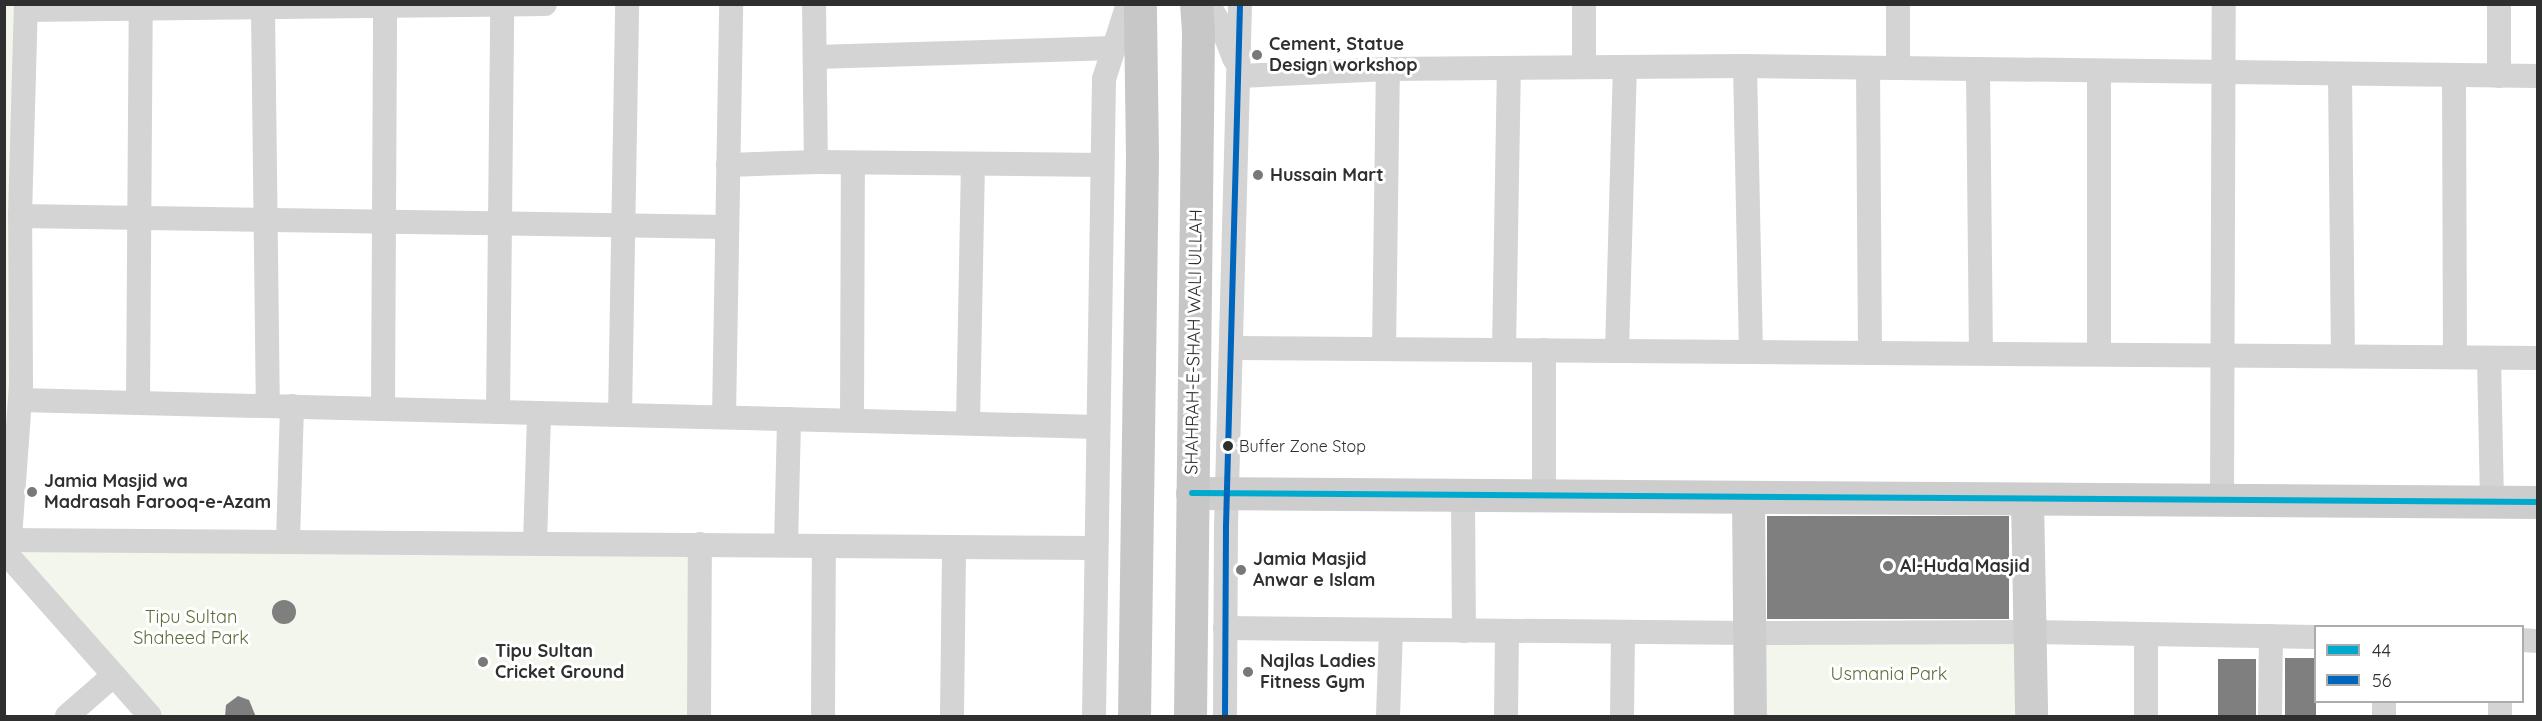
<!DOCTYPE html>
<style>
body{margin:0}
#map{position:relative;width:2542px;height:721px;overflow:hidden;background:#fff;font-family:Quicksand,sans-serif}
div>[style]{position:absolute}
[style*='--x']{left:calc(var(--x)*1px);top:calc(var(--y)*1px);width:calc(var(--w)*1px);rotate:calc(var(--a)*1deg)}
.green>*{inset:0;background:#f2f6ec;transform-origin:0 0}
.building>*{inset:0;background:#7f7f7f;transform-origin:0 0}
.round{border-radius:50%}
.street>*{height:24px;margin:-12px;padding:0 12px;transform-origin:12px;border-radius:12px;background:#d4d4d4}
.secondary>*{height:33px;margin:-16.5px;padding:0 16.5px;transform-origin:16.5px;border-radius:16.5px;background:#cdcdcd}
.primary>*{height:33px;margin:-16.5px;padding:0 16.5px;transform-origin:16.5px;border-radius:16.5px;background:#c7c7c7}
.bus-1>*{height:6px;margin:-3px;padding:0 3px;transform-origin:3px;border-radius:3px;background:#00a9ce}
.bus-2>*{height:6px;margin:-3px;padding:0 3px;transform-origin:3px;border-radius:3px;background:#0065bd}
.dots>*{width:16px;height:16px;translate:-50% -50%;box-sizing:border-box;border:3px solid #fff;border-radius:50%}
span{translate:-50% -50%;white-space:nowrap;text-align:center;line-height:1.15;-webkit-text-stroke:6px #fff;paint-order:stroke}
.bus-label{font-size:16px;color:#2f2f2f}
.left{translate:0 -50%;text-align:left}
.poi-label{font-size:18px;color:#2f2f2f;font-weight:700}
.street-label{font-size:18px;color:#2f2f2f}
.park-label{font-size:18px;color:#586f38}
.frame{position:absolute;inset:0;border:6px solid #2f2f2f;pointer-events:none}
.legend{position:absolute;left:2314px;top:625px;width:210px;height:78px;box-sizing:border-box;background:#fff;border:2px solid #acacac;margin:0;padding:8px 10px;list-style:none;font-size:18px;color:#2f2f2f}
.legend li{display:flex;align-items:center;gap:12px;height:30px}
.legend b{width:30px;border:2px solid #acacac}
</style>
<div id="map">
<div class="green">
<i style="clip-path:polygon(18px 4px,12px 385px,5px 432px,4px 5px)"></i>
<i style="clip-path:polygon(10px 538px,700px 544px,699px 716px,150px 716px)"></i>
<i style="left:2029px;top:632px;width:84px;height:280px;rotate:90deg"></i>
</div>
<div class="building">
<i style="left:1767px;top:516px;width:242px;height:103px"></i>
<i class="round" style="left:272px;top:600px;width:24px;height:24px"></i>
<i style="left:2316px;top:658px;width:59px;height:31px;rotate:90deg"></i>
<i style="left:2256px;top:659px;width:58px;height:38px;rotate:90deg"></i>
<i style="clip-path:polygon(238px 696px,249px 700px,256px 717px,225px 717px,226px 705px)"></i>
</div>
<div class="street">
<i style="--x:814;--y:4;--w:158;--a:89.3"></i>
<i style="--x:1208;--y:4;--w:27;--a:59"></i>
<i style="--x:1222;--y:27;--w:34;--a:69"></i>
<i style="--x:1584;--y:4;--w:63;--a:90"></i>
<i style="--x:2499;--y:4;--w:72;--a:90"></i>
<i style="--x:263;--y:8;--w:398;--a:89.3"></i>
<i style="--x:26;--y:10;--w:519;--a:-0.66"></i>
<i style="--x:815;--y:57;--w:300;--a:-1.7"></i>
<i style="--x:1745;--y:66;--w:285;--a:88.8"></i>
<i style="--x:1868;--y:68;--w:284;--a:89.6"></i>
<i style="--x:1898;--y:68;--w:64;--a:-90"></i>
<i style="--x:1978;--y:70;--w:283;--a:89.4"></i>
<i style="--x:2099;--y:72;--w:282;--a:90"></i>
<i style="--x:2340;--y:74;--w:282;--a:89.4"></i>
<i style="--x:2454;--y:75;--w:282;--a:89.8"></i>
<i style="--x:1240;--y:76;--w:148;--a:-2.7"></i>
<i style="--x:1388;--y:69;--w:357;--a:-0.5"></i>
<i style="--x:1745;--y:66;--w:793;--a:0.72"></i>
<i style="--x:728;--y:165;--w:88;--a:-2"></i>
<i style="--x:816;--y:162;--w:286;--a:0.6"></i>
<i style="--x:20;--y:216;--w:707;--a:0.89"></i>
<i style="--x:1231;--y:348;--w:1307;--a:0.44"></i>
<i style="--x:1384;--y:349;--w:280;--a:-89.2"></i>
<i style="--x:1504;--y:350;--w:282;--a:-89"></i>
<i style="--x:1617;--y:350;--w:283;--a:-88.4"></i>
<i style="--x:2489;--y:358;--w:144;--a:88.8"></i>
<i style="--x:20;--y:400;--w:1078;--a:1.43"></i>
<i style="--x:138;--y:402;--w:393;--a:-89.6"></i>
<i style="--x:383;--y:409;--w:403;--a:-89.7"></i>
<i style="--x:498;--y:412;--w:407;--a:-89.4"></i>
<i style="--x:620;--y:415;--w:411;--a:-89"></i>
<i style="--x:724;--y:417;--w:413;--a:-89"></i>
<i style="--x:852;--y:420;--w:257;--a:-89.8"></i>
<i style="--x:968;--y:423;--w:259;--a:-88.9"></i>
<i style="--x:1463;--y:496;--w:135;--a:89.6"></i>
<i style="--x:1544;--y:496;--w:146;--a:-90"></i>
<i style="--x:2222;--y:500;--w:496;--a:-89.8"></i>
<i style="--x:10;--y:538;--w:154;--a:-85.9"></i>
<i style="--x:21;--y:384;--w:168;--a:-90.3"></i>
<i style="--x:20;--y:216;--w:212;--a:-88.4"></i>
<i style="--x:4;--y:540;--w:1092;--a:0.42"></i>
<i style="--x:288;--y:541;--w:135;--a:-88.3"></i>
<i style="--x:535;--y:543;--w:130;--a:-88.2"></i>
<i style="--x:786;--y:545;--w:126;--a:-88.6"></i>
<i style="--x:4;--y:551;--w:220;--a:48.5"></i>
<i style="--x:1225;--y:628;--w:524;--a:0.55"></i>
<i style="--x:1749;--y:633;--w:280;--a:-0.2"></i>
<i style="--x:2029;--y:632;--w:287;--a:1"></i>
<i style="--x:2522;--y:640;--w:16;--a:4"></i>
<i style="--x:2500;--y:702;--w:14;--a:90"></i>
<i style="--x:67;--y:716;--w:62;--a:-41.1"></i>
<i style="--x:699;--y:716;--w:172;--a:-89.7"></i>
<i style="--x:823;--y:716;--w:170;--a:-89.7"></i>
<i style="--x:952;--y:716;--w:168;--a:-89.3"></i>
<i style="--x:1094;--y:716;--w:637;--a:-89.1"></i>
<i style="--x:1104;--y:79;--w:79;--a:-72.3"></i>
<i style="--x:1225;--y:716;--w:190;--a:-89.7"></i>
<i style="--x:1226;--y:526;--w:522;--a:-88.46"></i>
<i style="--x:1388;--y:716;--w:86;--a:-88"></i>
<i style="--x:1506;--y:716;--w:85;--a:-89.3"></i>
<i style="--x:1622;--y:716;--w:84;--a:-89.3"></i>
<i style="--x:2146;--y:716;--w:82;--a:-90"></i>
<i style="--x:2270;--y:716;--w:80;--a:-89.3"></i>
<i style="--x:2384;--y:716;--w:14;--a:-90"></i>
</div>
<div class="secondary">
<i style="--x:1192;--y:493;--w:1346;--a:0.38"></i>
<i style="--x:1748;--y:497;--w:219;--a:89.5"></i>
<i style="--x:2027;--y:499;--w:217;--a:88.9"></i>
</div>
<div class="primary">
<i style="--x:1134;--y:716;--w:560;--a:-89.18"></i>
<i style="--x:1142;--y:156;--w:152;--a:-90.8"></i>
<i style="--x:1190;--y:716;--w:685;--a:-89.33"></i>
<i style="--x:1198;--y:31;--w:27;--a:-94"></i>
</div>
<div class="bus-1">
<i style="--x:1192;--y:493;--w:1346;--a:0.38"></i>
</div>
<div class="bus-2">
<i style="--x:1225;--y:716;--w:190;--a:-89.7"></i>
<i style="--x:1226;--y:526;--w:522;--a:-88.46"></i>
</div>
<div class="dots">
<i style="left:1257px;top:55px;background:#787878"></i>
<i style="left:1258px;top:175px;background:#787878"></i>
<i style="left:1228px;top:446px;background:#2f2f2f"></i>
<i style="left:32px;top:492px;background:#787878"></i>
<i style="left:1888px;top:566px;background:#787878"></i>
<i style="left:1241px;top:570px;background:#787878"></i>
<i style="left:483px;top:662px;background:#787878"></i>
<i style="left:1248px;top:672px;background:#787878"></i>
</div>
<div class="bus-label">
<span class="left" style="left:1239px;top:446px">Buffer Zone Stop</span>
</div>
<div class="poi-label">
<span class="left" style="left:1269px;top:55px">Cement, Statue<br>Design workshop</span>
<span class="left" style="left:1270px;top:175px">Hussain Mart</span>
<span class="left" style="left:44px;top:492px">Jamia Masjid wa<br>Madrasah Farooq-e-Azam</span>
<span class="left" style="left:1253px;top:570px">Jamia Masjid<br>Anwar e Islam</span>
<span class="left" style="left:1900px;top:566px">Al-Huda Masjid</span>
<span class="left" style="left:495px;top:662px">Tipu Sultan<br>Cricket Ground</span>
<span class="left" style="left:1260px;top:672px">Najlas Ladies<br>Fitness Gym</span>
</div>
<div class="street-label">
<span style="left:1194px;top:342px;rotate:-89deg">SHAHRAH-E-SHAH WALI ULLAH</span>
</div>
<div class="park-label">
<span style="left:191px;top:628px">Tipu Sultan<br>Shaheed Park</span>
<span style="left:1889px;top:674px">Usmania Park</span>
</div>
<div class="frame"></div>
<ul class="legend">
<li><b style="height:8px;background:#00a9ce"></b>44</li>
<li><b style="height:8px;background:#0065bd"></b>56</li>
</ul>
</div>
